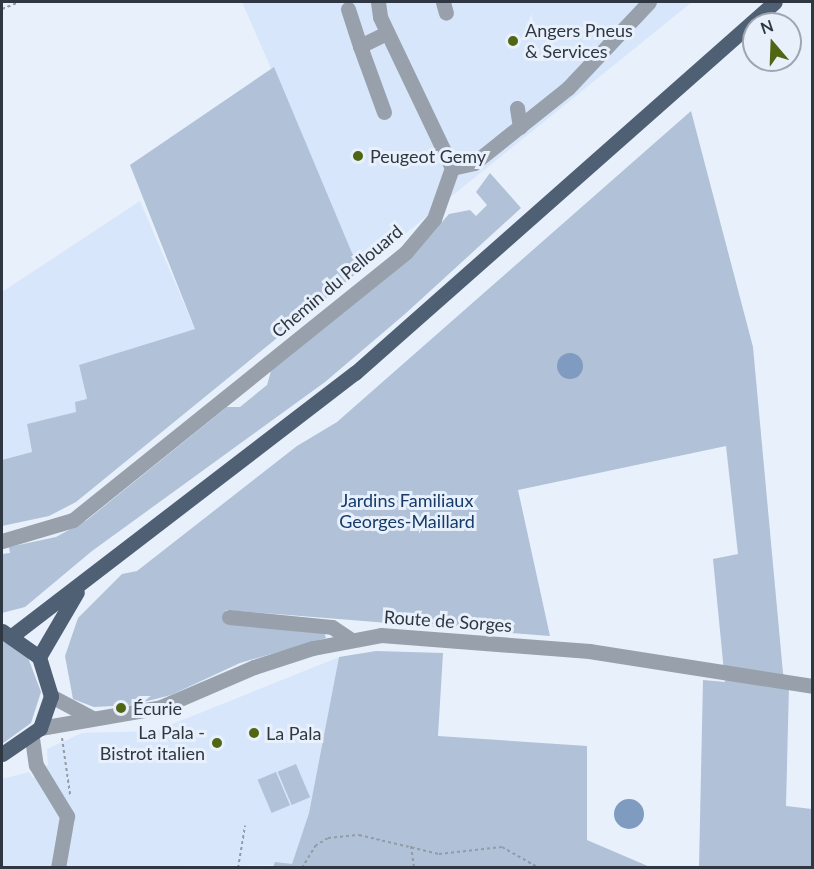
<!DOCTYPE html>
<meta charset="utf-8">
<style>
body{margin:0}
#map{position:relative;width:814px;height:869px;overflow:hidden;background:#e8f0fc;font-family:Lato,sans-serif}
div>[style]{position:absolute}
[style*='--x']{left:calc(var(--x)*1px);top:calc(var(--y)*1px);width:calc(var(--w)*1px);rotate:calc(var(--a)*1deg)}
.built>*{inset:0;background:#d7e6fb}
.green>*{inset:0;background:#b0c1d8;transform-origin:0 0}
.water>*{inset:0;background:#7f9bc0}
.round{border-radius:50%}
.path>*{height:2px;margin-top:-1px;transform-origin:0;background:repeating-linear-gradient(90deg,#939ba7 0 3px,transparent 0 6px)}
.minor>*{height:15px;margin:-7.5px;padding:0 7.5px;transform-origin:7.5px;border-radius:7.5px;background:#98a0ac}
.major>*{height:15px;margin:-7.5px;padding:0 7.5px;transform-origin:7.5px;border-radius:7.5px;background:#506074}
.dots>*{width:16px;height:16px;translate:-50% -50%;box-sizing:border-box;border:3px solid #e8f0fc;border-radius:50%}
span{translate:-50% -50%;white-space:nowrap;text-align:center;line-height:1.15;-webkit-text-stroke:6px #e8f0fc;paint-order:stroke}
.poi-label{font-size:18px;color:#2f3742}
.left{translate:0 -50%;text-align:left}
.right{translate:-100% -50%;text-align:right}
.street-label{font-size:18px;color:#2f3742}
.park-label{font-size:18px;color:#153b6a}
.frame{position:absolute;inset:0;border:3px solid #2f3742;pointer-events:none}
.north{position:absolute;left:742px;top:12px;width:60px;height:60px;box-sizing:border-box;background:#e8f0fc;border:2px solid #9ea6b2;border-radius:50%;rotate:341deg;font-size:16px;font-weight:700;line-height:24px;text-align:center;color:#2f3742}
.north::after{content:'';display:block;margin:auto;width:21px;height:27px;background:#506614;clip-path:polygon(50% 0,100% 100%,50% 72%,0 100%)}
</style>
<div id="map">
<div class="built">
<i style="clip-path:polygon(242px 2px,692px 2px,369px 263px,358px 261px,352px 253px)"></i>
<i style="clip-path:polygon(140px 201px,195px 329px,79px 365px,87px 400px,77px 413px,27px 424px,32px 453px,2px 460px,2px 292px)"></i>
<i style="clip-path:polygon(339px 657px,309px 813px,292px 865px,2px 867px,2px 779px,29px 772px,33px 778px,48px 765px,47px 749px,82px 733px,155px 731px)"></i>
</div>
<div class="green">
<i style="clip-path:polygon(274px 67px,352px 253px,358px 261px,369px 263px,76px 502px,49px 516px,2px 526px,2px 460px,32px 452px,27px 424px,76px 412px,75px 402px,87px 399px,79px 365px,195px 329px,130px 165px)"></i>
<i style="clip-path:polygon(691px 111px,753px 347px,783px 673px,789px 685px,786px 806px,812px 809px,812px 867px,699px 867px,703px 680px,725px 682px,713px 559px,738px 554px,726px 446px,518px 490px,550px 636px,226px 610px,224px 619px,324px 632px,326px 638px,240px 663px,171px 695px,132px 705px,94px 707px,73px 699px,65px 656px,78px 618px,122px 574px,137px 571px,297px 446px,337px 422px)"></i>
<i style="clip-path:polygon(490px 173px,521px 208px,405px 314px,325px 382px,92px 551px,25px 607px,2px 613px,2px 554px,10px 553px,9px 547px,56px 537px,87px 520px,227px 407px,240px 407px,267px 385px,271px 371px,421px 246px,449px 214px,470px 210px,476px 216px,487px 205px,476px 192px)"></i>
<i style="clip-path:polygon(2px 640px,27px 655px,41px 692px,31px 723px,2px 744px)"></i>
<i style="clip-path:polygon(376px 651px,443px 653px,438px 736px,587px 746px,587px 840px,650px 867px,273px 867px,275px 862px,292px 864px,309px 813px,339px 657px)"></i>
<i style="left:296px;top:764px;width:36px;height:20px;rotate:67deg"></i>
<i style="left:276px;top:772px;width:36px;height:20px;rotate:67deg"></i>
</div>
<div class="water">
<i class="round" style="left:557px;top:353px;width:26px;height:26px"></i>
<i class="round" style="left:614px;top:799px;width:30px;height:30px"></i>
</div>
<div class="path">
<i style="--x:2;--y:9;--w:18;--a:-22"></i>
<i style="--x:62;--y:738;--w:57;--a:81.9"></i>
<i style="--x:411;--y:846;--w:22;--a:82"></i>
<i style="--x:238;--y:868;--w:43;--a:-80.5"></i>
<i style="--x:302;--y:868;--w:26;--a:-59"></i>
<i style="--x:315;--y:846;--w:15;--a:-32"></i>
<i style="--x:328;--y:838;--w:31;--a:-6"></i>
<i style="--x:359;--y:835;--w:82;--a:13.4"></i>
<i style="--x:439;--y:854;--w:63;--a:-6.3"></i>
<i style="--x:502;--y:847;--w:43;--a:29.6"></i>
</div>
<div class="minor">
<i style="--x:378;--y:2;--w:15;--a:82"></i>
<i style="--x:380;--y:17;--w:167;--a:64.5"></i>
<i style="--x:443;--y:2;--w:11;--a:75"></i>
<i style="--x:348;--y:9;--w:39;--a:72"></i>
<i style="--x:517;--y:108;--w:19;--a:81"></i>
<i style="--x:384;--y:112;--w:70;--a:-110"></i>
<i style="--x:360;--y:46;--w:30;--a:-26"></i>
<i style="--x:452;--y:168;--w:23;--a:-13"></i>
<i style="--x:474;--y:163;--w:120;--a:-38.6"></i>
<i style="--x:568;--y:88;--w:118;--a:-46.7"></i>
<i style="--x:2;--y:541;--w:74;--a:-16.5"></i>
<i style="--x:73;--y:520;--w:427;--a:-38.8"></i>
<i style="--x:406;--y:252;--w:43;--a:-49.7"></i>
<i style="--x:434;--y:219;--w:54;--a:-70.6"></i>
<i style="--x:229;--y:617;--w:103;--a:5.5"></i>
<i style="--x:332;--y:627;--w:22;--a:34"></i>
<i style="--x:51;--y:696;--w:47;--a:28.2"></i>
<i style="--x:40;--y:728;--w:123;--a:-9.8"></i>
<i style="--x:161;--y:707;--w:101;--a:-23.3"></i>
<i style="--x:254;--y:667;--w:62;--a:-17.9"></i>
<i style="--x:313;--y:648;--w:69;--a:-10.8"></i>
<i style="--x:381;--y:635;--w:209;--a:4.4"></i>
<i style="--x:589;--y:651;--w:226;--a:8.9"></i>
<i style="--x:32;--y:738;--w:27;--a:82"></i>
<i style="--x:36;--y:765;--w:60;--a:58.7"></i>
<i style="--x:67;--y:816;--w:53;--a:99.8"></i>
</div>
<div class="major">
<i style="--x:2;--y:631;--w:45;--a:35.1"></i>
<i style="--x:39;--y:657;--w:41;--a:72.9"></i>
<i style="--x:51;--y:696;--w:34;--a:109"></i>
<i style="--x:40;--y:728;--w:46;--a:145.6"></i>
<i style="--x:13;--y:635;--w:431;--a:-37.5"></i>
<i style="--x:355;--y:373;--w:560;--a:-41.46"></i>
<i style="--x:39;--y:657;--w:75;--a:-59.7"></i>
</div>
<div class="dots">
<i style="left:513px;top:41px;background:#506614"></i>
<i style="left:358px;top:156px;background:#506614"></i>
<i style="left:121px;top:708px;background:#506614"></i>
<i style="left:254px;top:733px;background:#506614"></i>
<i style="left:217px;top:743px;background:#506614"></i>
</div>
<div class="poi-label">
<span class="left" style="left:525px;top:41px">Angers Pneus<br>&amp; Services</span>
<span class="left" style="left:370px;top:156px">Peugeot Gemy</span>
<span class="left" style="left:133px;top:708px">Écurie</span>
<span class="right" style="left:205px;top:743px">La Pala -<br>Bistrot italien</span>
<span class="left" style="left:266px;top:733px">La Pala</span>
</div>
<div class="street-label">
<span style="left:337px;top:281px;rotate:-40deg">Chemin du Pellouard</span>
<span style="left:448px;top:621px;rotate:4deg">Route de Sorges</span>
</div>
<div class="park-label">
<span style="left:407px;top:511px">Jardins Familiaux<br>Georges-Maillard</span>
</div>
<div class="frame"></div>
<div class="north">N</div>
</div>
